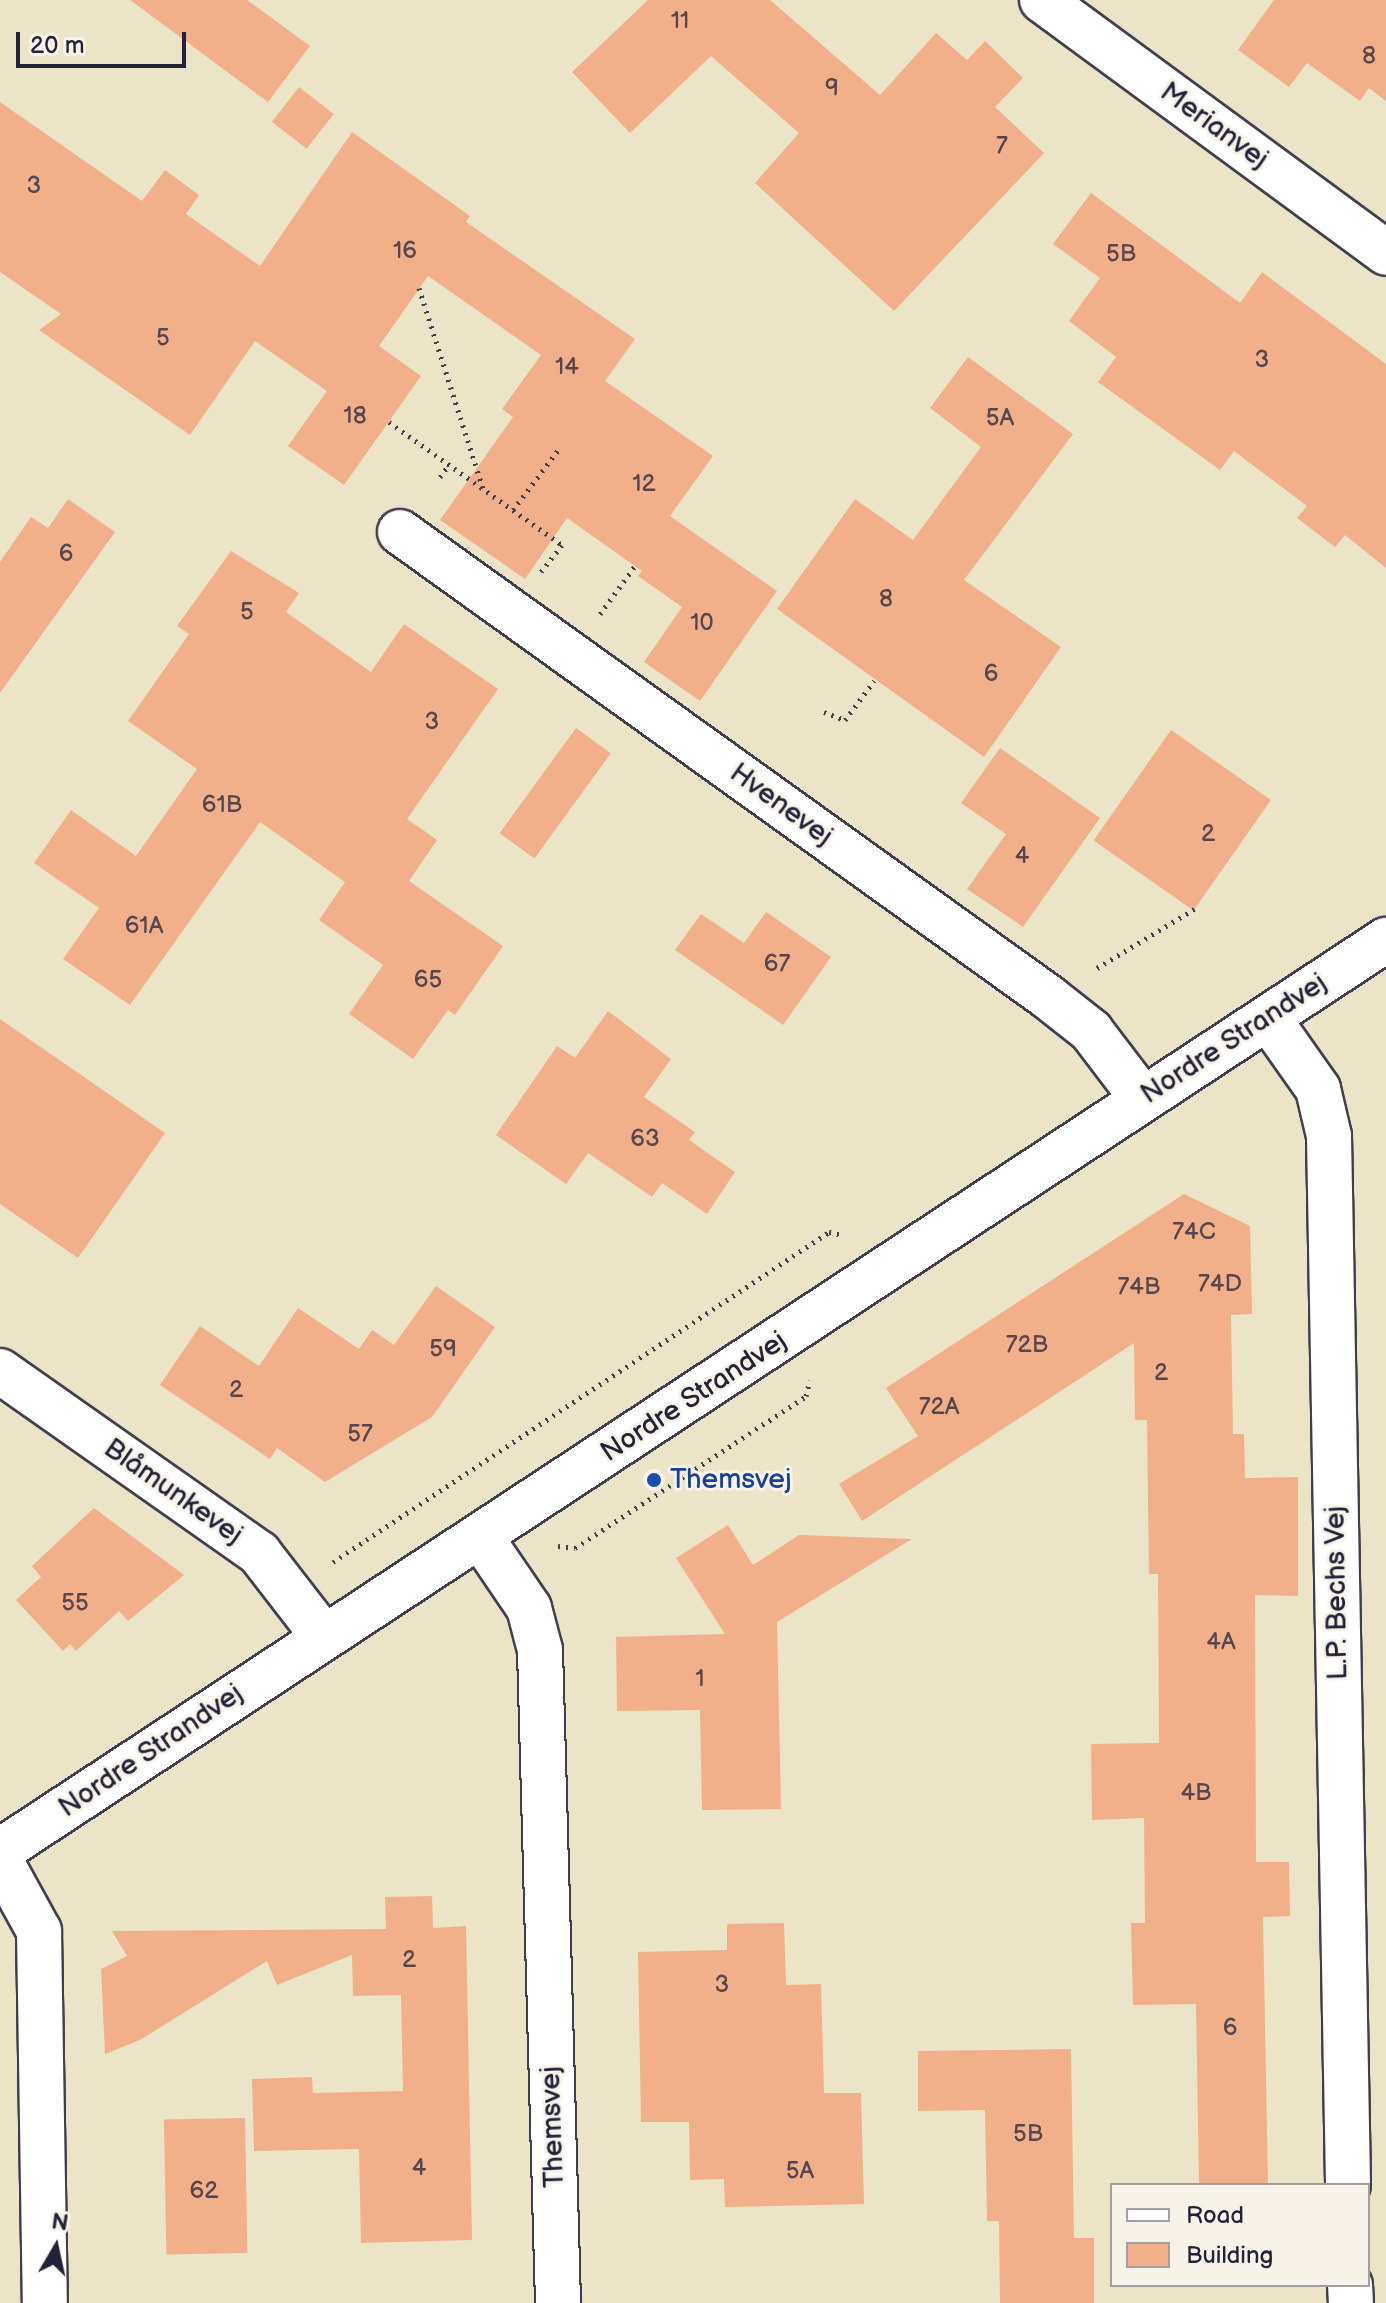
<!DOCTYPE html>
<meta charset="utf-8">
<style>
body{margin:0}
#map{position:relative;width:1386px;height:2303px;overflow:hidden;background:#ebe4c6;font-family:"Balsamiq Sans",sans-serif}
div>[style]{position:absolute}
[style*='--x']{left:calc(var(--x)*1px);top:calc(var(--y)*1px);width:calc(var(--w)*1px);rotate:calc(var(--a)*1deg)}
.building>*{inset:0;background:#f2b08a;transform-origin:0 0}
.path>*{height:5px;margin-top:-2.5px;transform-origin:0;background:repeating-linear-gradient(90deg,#403f50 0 2px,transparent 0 8px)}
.roads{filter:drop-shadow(2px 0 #403f50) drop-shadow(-2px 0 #403f50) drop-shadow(0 2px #403f50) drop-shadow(0 -2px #403f50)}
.minor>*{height:44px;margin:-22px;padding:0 22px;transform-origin:22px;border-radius:22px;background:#fff}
.tertiary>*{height:44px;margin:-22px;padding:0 22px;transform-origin:22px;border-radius:22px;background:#fff}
.dots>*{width:22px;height:22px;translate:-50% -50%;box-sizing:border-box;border:4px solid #f7f3e8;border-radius:50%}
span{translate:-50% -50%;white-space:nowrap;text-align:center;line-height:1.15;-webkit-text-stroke:6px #f7f3e8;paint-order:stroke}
.number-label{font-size:24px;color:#56464f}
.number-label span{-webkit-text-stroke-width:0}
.street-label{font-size:28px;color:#22223b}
.transit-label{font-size:28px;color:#164399}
.left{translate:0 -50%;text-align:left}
.legend{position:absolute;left:1110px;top:2183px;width:260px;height:104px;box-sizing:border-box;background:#f7f3e8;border:2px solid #a29fa3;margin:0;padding:10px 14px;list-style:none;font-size:24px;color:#22223b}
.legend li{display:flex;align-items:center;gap:16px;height:40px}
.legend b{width:40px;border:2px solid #a29fa3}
.north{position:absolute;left:16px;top:2207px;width:80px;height:80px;-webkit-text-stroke:6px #f7f3e8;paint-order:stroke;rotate:9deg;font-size:22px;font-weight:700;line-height:32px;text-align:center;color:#22223b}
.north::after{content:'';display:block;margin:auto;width:28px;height:36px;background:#22223b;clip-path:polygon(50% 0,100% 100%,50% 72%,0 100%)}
.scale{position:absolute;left:16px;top:32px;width:170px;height:36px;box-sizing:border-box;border:4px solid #22223b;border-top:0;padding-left:10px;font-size:24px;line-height:28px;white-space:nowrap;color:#22223b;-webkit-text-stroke:6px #f7f3e8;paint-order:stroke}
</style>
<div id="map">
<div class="building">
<i style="clip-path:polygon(130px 0,247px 0,310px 46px,268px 102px)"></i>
<i style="clip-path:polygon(648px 0,770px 0,880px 95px,936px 33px,967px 60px,985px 41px,1023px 78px,995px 107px,1044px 153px,894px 311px,755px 183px,799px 133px,711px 56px,630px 133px,572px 72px)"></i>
<i style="clip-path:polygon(1274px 0,1386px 0,1386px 101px,1369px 88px,1360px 101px,1307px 63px,1289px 87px,1238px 50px)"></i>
<i style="left:299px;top:87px;width:44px;height:44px;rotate:38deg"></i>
<i style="clip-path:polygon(0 102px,142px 201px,165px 170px,199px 195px,186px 214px,260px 266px,352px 132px,470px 216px,466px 222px,635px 339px,605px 381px,713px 456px,670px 516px,777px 591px,700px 701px,644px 662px,682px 607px,638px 576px,642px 571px,567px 518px,525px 579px,440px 520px,513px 417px,502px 409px,541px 355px,428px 276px,379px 346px,421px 376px,344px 485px,288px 446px,327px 391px,255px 341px,190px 435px,39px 330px,61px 314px,0 272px)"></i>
<i style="clip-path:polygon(1091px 193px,1240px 303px,1262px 272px,1386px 364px,1386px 568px,1345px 535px,1335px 547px,1297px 518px,1307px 506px,1234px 451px,1220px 470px,1098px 382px,1116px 357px,1069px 321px,1100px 278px,1053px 244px)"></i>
<i style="clip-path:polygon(968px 357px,1073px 434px,964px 580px,1061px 647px,984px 757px,777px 609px,855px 499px,913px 540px,981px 447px,930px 408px)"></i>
<i style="clip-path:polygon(68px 499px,115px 532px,0 693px,0 562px,31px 517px,48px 528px)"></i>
<i style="clip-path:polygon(231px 551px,299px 593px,286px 612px,371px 672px,404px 624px,498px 689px,407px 819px,437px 840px,409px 881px,503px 946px,455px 1015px,448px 1010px,413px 1059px,349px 1014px,383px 965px,319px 920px,345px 882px,260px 822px,130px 1005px,63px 959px,99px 908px,34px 863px,71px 810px,136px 856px,197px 769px,128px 721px,189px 634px,177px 626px)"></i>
<i style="left:576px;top:728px;width:43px;height:130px;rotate:36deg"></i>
<i style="left:1171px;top:730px;width:122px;height:135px;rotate:35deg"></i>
<i style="clip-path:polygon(1000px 748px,1100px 818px,1023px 927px,967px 889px,1006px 834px,961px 803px)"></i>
<i style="clip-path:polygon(766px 912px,831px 957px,783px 1025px,675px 950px,701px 914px,744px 943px)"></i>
<i style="clip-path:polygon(608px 1011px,671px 1059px,644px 1097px,695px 1132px,689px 1140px,735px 1172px,707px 1214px,662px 1183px,652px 1197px,588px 1153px,566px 1184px,496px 1135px,557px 1046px,575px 1058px)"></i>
<i style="clip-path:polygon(0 1019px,165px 1133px,78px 1258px,0 1204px)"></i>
<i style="clip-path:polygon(1184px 1194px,1250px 1226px,1252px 1314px,1231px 1315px,1233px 1434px,1244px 1434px,1245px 1478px,1298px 1477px,1298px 1596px,1255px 1595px,1256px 1862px,1289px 1862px,1290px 1916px,1263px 1917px,1268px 2185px,1199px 2185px,1196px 2004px,1133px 2005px,1131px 1923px,1145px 1923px,1144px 1818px,1092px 1820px,1091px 1744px,1159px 1743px,1158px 1574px,1149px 1574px,1147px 1420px,1135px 1420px,1134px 1343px,862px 1521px,839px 1484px,918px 1436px,886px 1388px)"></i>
<i style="clip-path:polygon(436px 1286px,495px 1327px,432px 1417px,325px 1482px,277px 1448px,270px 1459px,160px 1385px,200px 1326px,259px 1366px,298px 1308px,359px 1349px,372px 1330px,394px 1345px)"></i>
<i style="clip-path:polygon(94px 1508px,184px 1575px,128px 1621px,119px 1611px,76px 1651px,70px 1644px,63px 1651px,16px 1600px,41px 1577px,32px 1566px)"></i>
<i style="clip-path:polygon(728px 1525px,753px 1565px,799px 1535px,912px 1539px,777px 1622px,781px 1809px,702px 1810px,700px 1710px,617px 1711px,616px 1637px,725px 1634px,676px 1558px)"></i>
<i style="clip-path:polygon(432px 1896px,433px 1928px,466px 1926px,472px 2240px,361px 2243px,359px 2149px,254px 2151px,252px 2079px,312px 2077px,313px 2093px,403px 2091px,401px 1995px,353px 1996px,352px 1955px,277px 1985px,267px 1961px,140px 2040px,105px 2054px,101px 1969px,127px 1956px,112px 1931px,386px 1929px,385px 1897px)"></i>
<i style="clip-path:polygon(784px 1923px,786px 1985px,821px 1984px,824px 2093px,861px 2093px,864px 2204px,725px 2207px,724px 2179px,690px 2180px,689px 2122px,641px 2122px,638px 1952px,727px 1950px,727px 1924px)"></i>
<i style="clip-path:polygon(1071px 2049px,1074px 2238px,1094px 2238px,1094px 2303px,1000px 2303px,999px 2221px,987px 2221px,985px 2110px,918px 2111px,918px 2051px)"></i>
<i style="left:245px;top:2118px;width:135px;height:81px;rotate:89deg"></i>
</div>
<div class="path">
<i style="--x:419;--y:288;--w:210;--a:72.3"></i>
<i style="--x:389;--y:422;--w:212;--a:35.4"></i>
<i style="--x:562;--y:545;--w:34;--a:128"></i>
<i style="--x:440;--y:477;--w:15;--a:-53"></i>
<i style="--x:513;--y:510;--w:76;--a:-53"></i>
<i style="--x:600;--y:614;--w:59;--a:-53.9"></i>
<i style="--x:824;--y:712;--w:22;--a:21"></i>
<i style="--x:845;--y:720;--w:49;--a:-53.4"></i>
<i style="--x:1097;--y:968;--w:114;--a:-31.3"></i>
<i style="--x:558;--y:1546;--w:17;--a:7"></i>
<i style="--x:575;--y:1548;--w:277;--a:-33.3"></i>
<i style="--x:806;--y:1396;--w:16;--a:-76"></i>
<i style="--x:333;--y:1562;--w:596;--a:-33.64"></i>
<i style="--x:829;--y:1232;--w:13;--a:13"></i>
</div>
<div class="roads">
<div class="minor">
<i style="--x:1042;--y:0;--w:427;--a:36.3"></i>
<i style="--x:400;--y:532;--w:798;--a:35.66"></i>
<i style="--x:1048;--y:997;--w:55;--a:38.3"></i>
<i style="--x:1091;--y:1031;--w:84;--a:52.7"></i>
<i style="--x:1268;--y:1018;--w:87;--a:54.8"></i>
<i style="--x:1318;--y:1089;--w:48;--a:76.8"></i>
<i style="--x:1329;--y:1136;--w:1049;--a:88.96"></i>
<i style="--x:0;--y:1371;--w:317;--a:35.1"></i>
<i style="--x:259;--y:1553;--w:106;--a:52.3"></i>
<i style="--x:480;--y:1536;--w:87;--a:55.8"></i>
<i style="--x:529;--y:1608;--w:43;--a:75.3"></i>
<i style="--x:540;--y:1650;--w:653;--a:88.42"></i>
<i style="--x:0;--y:1860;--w:81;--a:61.2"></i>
<i style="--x:39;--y:1931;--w:372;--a:89.1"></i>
<i style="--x:1350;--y:2285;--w:18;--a:87"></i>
</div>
<div class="tertiary">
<i style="--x:0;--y:1851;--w:1659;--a:-33.32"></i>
</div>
</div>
<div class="dots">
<i style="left:654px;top:1480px;background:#1a4fb4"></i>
</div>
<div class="number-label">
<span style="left:680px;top:21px">11</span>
<span style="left:1369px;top:56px">8</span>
<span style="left:832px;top:88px">9</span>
<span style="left:1002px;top:146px">7</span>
<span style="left:34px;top:186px">3</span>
<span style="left:405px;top:251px">16</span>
<span style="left:1121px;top:254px">5B</span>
<span style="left:163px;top:338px">5</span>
<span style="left:1262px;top:360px">3</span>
<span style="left:567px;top:367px">14</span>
<span style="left:355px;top:416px">18</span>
<span style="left:1000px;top:418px">5A</span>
<span style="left:644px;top:484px">12</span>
<span style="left:66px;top:554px">6</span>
<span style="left:886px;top:599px">8</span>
<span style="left:247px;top:612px">5</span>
<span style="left:702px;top:623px">10</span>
<span style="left:991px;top:674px">6</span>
<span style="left:432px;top:722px">3</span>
<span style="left:222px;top:805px">61B</span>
<span style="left:1208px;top:834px">2</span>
<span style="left:1022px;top:856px">4</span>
<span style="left:144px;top:926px">61A</span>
<span style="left:777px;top:964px">67</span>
<span style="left:428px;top:980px">65</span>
<span style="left:645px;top:1139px">63</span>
<span style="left:1194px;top:1232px">74C</span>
<span style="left:1220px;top:1284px">74D</span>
<span style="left:1139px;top:1287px">74B</span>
<span style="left:1027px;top:1345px">72B</span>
<span style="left:443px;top:1349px">59</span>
<span style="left:1161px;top:1373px">2</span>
<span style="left:236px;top:1390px">2</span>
<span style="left:939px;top:1407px">72A</span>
<span style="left:360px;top:1434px">57</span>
<span style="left:75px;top:1603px">55</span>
<span style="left:1221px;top:1642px">4A</span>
<span style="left:700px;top:1679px">1</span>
<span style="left:1196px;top:1793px">4B</span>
<span style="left:409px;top:1960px">2</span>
<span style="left:722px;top:1985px">3</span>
<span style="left:1230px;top:2028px">6</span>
<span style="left:1028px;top:2134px">5B</span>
<span style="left:419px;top:2168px">4</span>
<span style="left:800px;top:2171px">5A</span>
<span style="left:204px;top:2191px">62</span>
</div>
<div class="street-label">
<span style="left:1214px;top:126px;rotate:36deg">Merianvej</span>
<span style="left:781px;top:805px;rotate:36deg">Hvenevej</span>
<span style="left:1234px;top:1039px;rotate:-33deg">Nordre Strandvej</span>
<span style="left:694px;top:1397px;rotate:-33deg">Nordre Strandvej</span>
<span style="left:173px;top:1492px;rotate:35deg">Blåmunkevej</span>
<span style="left:1337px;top:1593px;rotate:-91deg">L.P. Bechs Vej</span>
<span style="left:151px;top:1751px;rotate:-34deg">Nordre Strandvej</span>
<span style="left:553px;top:2127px;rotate:-92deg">Themsvej</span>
</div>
<div class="transit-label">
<span class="left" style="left:670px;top:1480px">Themsvej</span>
</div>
<ul class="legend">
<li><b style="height:10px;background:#fff"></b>Road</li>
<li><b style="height:22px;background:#f2b08a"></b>Building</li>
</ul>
<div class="north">N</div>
<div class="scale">20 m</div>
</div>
